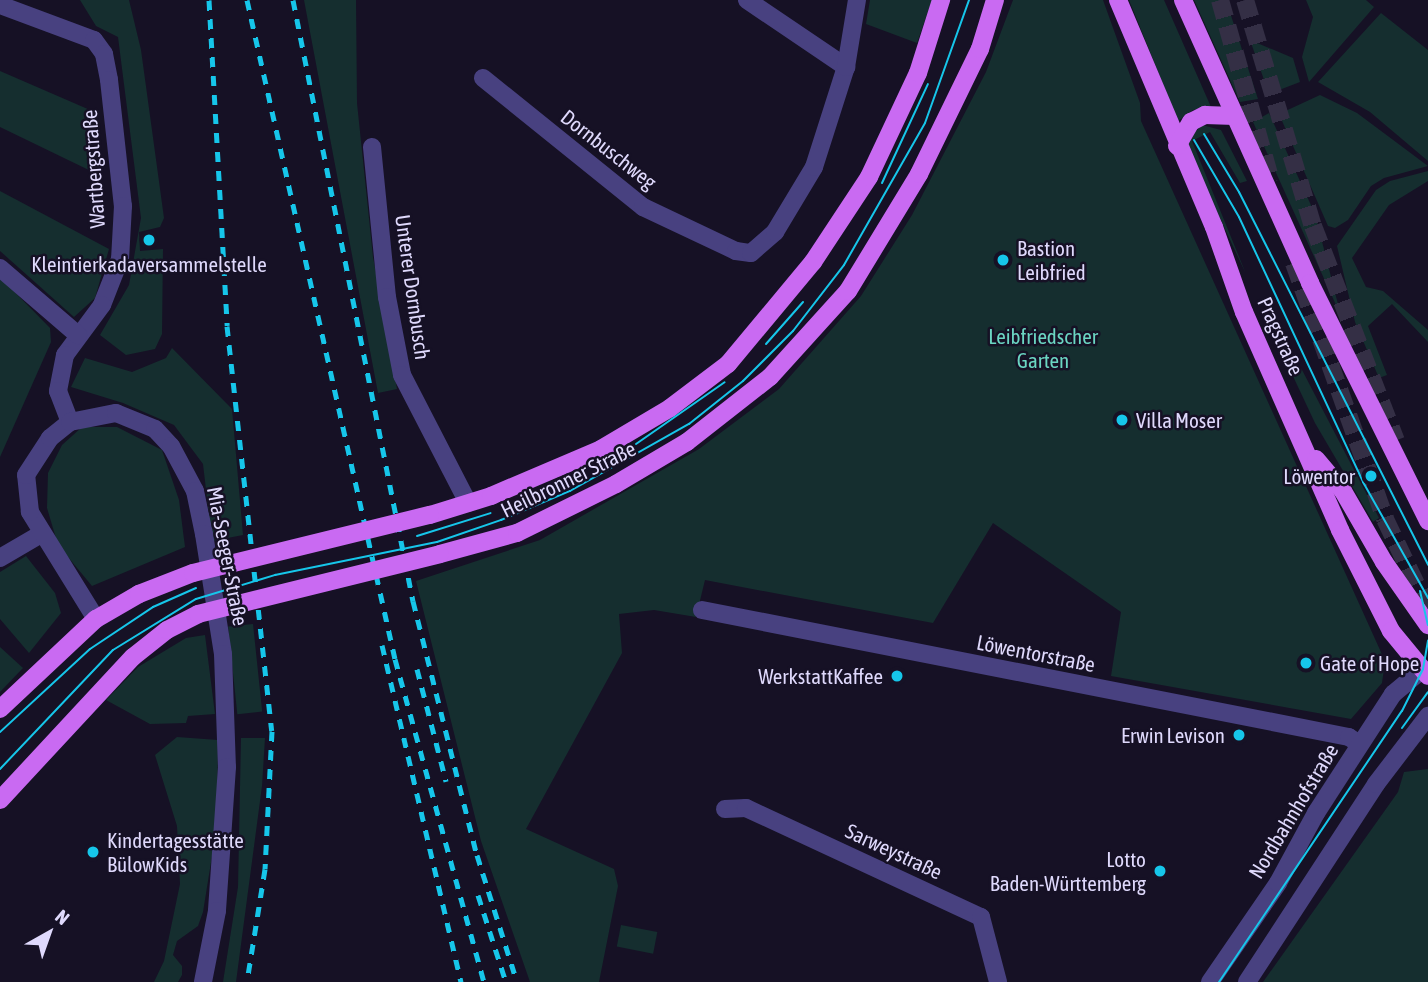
<!DOCTYPE html>
<meta charset="utf-8">
<style>
body{margin:0}
#map{position:relative;width:1428px;height:982px;overflow:hidden;background:#161125;font-family:"Asap Condensed",sans-serif}
div>[style]{position:absolute}
[style*='--x']{left:calc(var(--x)*1px);top:calc(var(--y)*1px);width:calc(var(--w)*1px);rotate:calc(var(--a)*1deg)}
.green>*{inset:0;background:#152e2f;transform-origin:0 0}
.major-tunnel>*{height:18px;margin-top:-9px;transform-origin:0;background:repeating-linear-gradient(90deg,#342f45 0 18px,transparent 0 27px)}
.minor>*{height:18px;margin:-9px;padding:0 9px;transform-origin:9px;border-radius:9px;background:#484180}
.major>*{height:18px;margin:-9px;padding:0 9px;transform-origin:9px;border-radius:9px;background:#c96af2}
.tram>*{height:2px;margin:-1px;padding:0 1px;transform-origin:1px;border-radius:1px;background:#16c6ea}
.rail>*{height:5px;margin-top:-2.5px;transform-origin:0;background:repeating-linear-gradient(90deg,#16c6ea 0 10px,transparent 0 19px)}
.major-bridge>*{height:18px;margin:-9px;padding:0 9px;transform-origin:9px;border-radius:9px;background:#c96af2}
.dots>*{width:19px;height:19px;translate:-50% -50%;box-sizing:border-box;border:4px solid #161125;border-radius:50%}
span{translate:-50% -50%;white-space:nowrap;text-align:center;line-height:1.15;-webkit-text-stroke:5px #161125;paint-order:stroke}
.street-label{font-size:21px;color:#dfd9fc}
.poi-label{font-size:21px;color:#dfd9fc}
.left{translate:0 -50%;text-align:left}
.right{translate:-100% -50%;text-align:right}
.park-label{font-size:21px;color:#6bd6c3}
.north{position:absolute;left:14px;top:898px;width:70px;height:70px;-webkit-text-stroke:5px #161125;paint-order:stroke;rotate:40deg;font-size:19px;font-weight:700;line-height:28px;text-align:center;color:#dfd9fc}
.north::after{content:'';display:block;margin:auto;width:24px;height:32px;background:#dfd9fc;clip-path:polygon(50% 0,100% 100%,50% 72%,0 100%)}
</style>
<div id="map">
<div class="green">
<i style="clip-path:polygon(80px 0,129px 0,141px 50px,164px 218px,160px 227px,139px 232px,140px 251px,163px 249px,162px 334px,155px 349px,126px 355px,100px 335px,129px 285px,141px 218px,118px 37px,96px 26px)"></i>
<i style="clip-path:polygon(304px 0,356px 0,357px 103px,373px 257px,397px 389px,378px 393px)"></i>
<i style="clip-path:polygon(870px 0,932px 0,917px 43px,866px 24px)"></i>
<i style="clip-path:polygon(1013px 0,1103px 0,1140px 103px,1141px 121px,1385px 661px,1382px 683px,1351px 719px,1111px 676px,1121px 612px,993px 523px,933px 623px,705px 580px,696px 617px,654px 610px,619px 614px,622px 653px,526px 829px,614px 869px,618px 886px,599px 982px,530px 982px,481px 841px,416px 581px,540px 540px,699px 449px,779px 389px,861px 296px,912px 215px,986px 72px)"></i>
<i style="clip-path:polygon(1129px 0,1164px 0,1211px 107px,1193px 110px,1178px 121px)"></i>
<i style="clip-path:polygon(1194px 0,1226px 0,1258px 99px,1240px 102px)"></i>
<i style="clip-path:polygon(1306px 0,1366px 0,1374px 7px,1309px 82px,1302px 57px,1313px 17px)"></i>
<i style="clip-path:polygon(1381px 13px,1428px 50px,1428px 161px,1370px 112px,1318px 82px)"></i>
<i style="clip-path:polygon(1250px 40px,1293px 58px,1300px 82px,1269px 94px)"></i>
<i style="clip-path:polygon(0 71px,90px 110px,95px 173px,0 127px)"></i>
<i style="clip-path:polygon(1320px 95px,1357px 113px,1428px 166px,1384px 178px,1371px 186px,1348px 220px,1335px 228px,1328px 226px,1279px 114px)"></i>
<i style="clip-path:polygon(1269px 113px,1315px 214px,1341px 316px,1253px 122px)"></i>
<i style="clip-path:polygon(1202px 125px,1221px 130px,1247px 181px,1240px 183px,1210px 132px,1192px 141px,1246px 274px,1190px 154px,1186px 141px)"></i>
<i style="clip-path:polygon(1428px 171px,1428px 181px,1389px 205px,1352px 258px,1366px 287px,1383px 291px,1428px 330px,1428px 342px,1392px 304px,1368px 326px,1387px 375px,1379px 378px,1355px 322px,1337px 246px,1376px 190px,1390px 181px)"></i>
<i style="clip-path:polygon(0 191px,109px 249px,95px 298px,74px 317px,0 251px)"></i>
<i style="clip-path:polygon(0 277px,50px 328px,51px 342px,0 457px)"></i>
<i style="clip-path:polygon(172px 348px,232px 409px,243px 535px,212px 541px,203px 464px,174px 425px,123px 403px,71px 387px,85px 358px,132px 372px,166px 358px)"></i>
<i style="clip-path:polygon(1301px 368px,1379px 518px,1373px 522px,1315px 423px,1291px 372px)"></i>
<i style="clip-path:polygon(82px 427px,117px 427px,162px 450px,179px 500px,185px 547px,92px 586px,58px 545px,47px 508px,48px 473px,62px 445px)"></i>
<i style="clip-path:polygon(26px 556px,55px 593px,61px 613px,29px 653px,0 619px,0 572px)"></i>
<i style="left:253px;top:624px;width:88px;height:25px;rotate:84deg"></i>
<i style="clip-path:polygon(205px 635px,215px 714px,188px 716px,186px 723px,150px 724px,106px 700px,138px 667px,186px 638px)"></i>
<i style="clip-path:polygon(0 647px,23px 668px,0 692px)"></i>
<i style="clip-path:polygon(177px 737px,218px 740px,217px 825px,203px 912px,198px 926px,177px 941px,173px 955px,182px 966px,182px 975px,178px 982px,154px 982px,164px 961px,180px 884px,177px 826px,155px 755px)"></i>
<i style="clip-path:polygon(241px 738px,265px 738px,262px 786px,236px 982px,223px 982px,238px 887px)"></i>
<i style="clip-path:polygon(1428px 769px,1428px 982px,1263px 982px,1398px 792px,1404px 772px)"></i>
<i style="left:621px;top:925px;width:37px;height:22px;rotate:11deg"></i>
</div>
<div class="major-tunnel">
<i style="--x:1220;--y:0;--w:189;--a:74.3"></i>
<i style="--x:1245;--y:0;--w:236;--a:73.3"></i>
<i style="--x:1313;--y:226;--w:230;--a:68.9"></i>
<i style="--x:1294;--y:263;--w:272;--a:70.4"></i>
<i style="--x:1385;--y:519;--w:100;--a:64.5"></i>
</div>
<div class="minor">
<i style="--x:747;--y:0;--w:120;--a:34.1"></i>
<i style="--x:0;--y:5;--w:100;--a:20.4"></i>
<i style="--x:94;--y:40;--w:17;--a:54"></i>
<i style="--x:104;--y:54;--w:26;--a:79"></i>
<i style="--x:109;--y:80;--w:127;--a:83.7"></i>
<i style="--x:123;--y:206;--w:53;--a:93.2"></i>
<i style="--x:120;--y:259;--w:49;--a:111.4"></i>
<i style="--x:102;--y:305;--w:62;--a:126.5"></i>
<i style="--x:65;--y:355;--w:37;--a:101"></i>
<i style="--x:58;--y:391;--w:33;--a:69"></i>
<i style="--x:483;--y:78;--w:206;--a:38.9"></i>
<i style="--x:643;--y:207;--w:103;--a:25.3"></i>
<i style="--x:736;--y:251;--w:15;--a:8"></i>
<i style="--x:751;--y:253;--w:32;--a:-41"></i>
<i style="--x:775;--y:232;--w:76;--a:-59"></i>
<i style="--x:814;--y:167;--w:105;--a:-72.3"></i>
<i style="--x:846;--y:67;--w:68;--a:-80.7"></i>
<i style="--x:372;--y:147;--w:151;--a:84.3"></i>
<i style="--x:387;--y:297;--w:79;--a:79.1"></i>
<i style="--x:402;--y:375;--w:144;--a:62.7"></i>
<i style="--x:0;--y:268;--w:103;--a:40.7"></i>
<i style="--x:0;--y:558;--w:48;--a:-30.3"></i>
<i style="--x:702;--y:610;--w:659;--a:11.11"></i>
<i style="--x:1349;--y:737;--w:12;--a:35"></i>
<i style="--x:96;--y:619;--w:126;--a:-121.7"></i>
<i style="--x:30;--y:512;--w:37;--a:-96"></i>
<i style="--x:26;--y:475;--w:44;--a:-57"></i>
<i style="--x:50;--y:438;--w:26;--a:-39"></i>
<i style="--x:70;--y:422;--w:47;--a:-11.1"></i>
<i style="--x:116;--y:413;--w:42;--a:22.3"></i>
<i style="--x:155;--y:429;--w:23;--a:47"></i>
<i style="--x:171;--y:446;--w:51;--a:61.9"></i>
<i style="--x:195;--y:491;--w:44;--a:78.2"></i>
<i style="--x:204;--y:534;--w:121;--a:81"></i>
<i style="--x:223;--y:654;--w:113;--a:88"></i>
<i style="--x:227;--y:767;--w:144;--a:94"></i>
<i style="--x:217;--y:911;--w:72;--a:101.2"></i>
<i style="--x:725;--y:809;--w:21;--a:-3"></i>
<i style="--x:746;--y:808;--w:259;--a:24.9"></i>
<i style="--x:981;--y:917;--w:67;--a:75.3"></i>
<i style="--x:1210;--y:982;--w:120;--a:-55.5"></i>
<i style="--x:1278;--y:883;--w:80;--a:-61.5"></i>
<i style="--x:1316;--y:813;--w:142;--a:-57.1"></i>
<i style="--x:1393;--y:694;--w:39;--a:-40"></i>
<i style="--x:1247;--y:982;--w:236;--a:-56.9"></i>
<i style="--x:1376;--y:784;--w:86;--a:-52.6"></i>
</div>
<div class="major">
<i style="--x:1118;--y:0;--w:246;--a:67.1"></i>
<i style="--x:1214;--y:227;--w:90;--a:70.6"></i>
<i style="--x:1244;--y:312;--w:238;--a:66.2"></i>
<i style="--x:1340;--y:530;--w:113;--a:63.2"></i>
<i style="--x:1391;--y:631;--w:58;--a:50.6"></i>
<i style="--x:1183;--y:0;--w:310;--a:65.8"></i>
<i style="--x:1310;--y:283;--w:266;--a:63.6"></i>
<i style="--x:1177;--y:146;--w:28;--a:-60"></i>
<i style="--x:1191;--y:122;--w:16;--a:-27"></i>
<i style="--x:1205;--y:115;--w:30;--a:2"></i>
<i style="--x:1316;--y:459;--w:42;--a:49.8"></i>
<i style="--x:1343;--y:491;--w:82;--a:60"></i>
<i style="--x:1384;--y:562;--w:77;--a:55.1"></i>
<i style="--x:430;--y:515;--w:64;--a:-17.3"></i>
<i style="--x:491;--y:496;--w:120;--a:-23.1"></i>
<i style="--x:601;--y:449;--w:80;--a:-30.7"></i>
<i style="--x:670;--y:408;--w:73;--a:-37.2"></i>
<i style="--x:728;--y:364;--w:133;--a:-50.2"></i>
<i style="--x:813;--y:262;--w:102;--a:-56.6"></i>
<i style="--x:869;--y:177;--w:115;--a:-64.8"></i>
<i style="--x:918;--y:73;--w:77;--a:-72.5"></i>
<i style="--x:440;--y:554;--w:80;--a:-15.3"></i>
<i style="--x:517;--y:533;--w:110;--a:-26.3"></i>
<i style="--x:616;--y:484;--w:82;--a:-30.6"></i>
<i style="--x:687;--y:442;--w:105;--a:-38.1"></i>
<i style="--x:770;--y:377;--w:116;--a:-47.8"></i>
<i style="--x:848;--y:291;--w:137;--a:-58.7"></i>
<i style="--x:919;--y:174;--w:139;--a:-64"></i>
<i style="--x:980;--y:49;--w:51;--a:-73"></i>
<i style="--x:0;--y:709;--w:132;--a:-43.2"></i>
<i style="--x:96;--y:619;--w:50;--a:-30.2"></i>
<i style="--x:139;--y:594;--w:58;--a:-21.3"></i>
<i style="--x:0;--y:800;--w:195;--a:-47.1"></i>
<i style="--x:133;--y:657;--w:43;--a:-38.5"></i>
<i style="--x:167;--y:630;--w:35;--a:-27"></i>
</div>
<div class="tram">
<i style="--x:1204;--y:134;--w:68;--a:58.9"></i>
<i style="--x:1239;--y:192;--w:418;--a:63.1"></i>
<i style="--x:1194;--y:140;--w:89;--a:59.7"></i>
<i style="--x:1239;--y:217;--w:293;--a:64.9"></i>
<i style="--x:1363;--y:482;--w:133;--a:60.7"></i>
<i style="--x:882;--y:183;--w:109;--a:-65.1"></i>
<i style="--x:766;--y:344;--w:56;--a:-48.6"></i>
<i style="--x:636;--y:444;--w:108;--a:-34.9"></i>
<i style="--x:417;--y:536;--w:77;--a:-17.3"></i>
<i style="--x:1420;--y:591;--w:35;--a:77"></i>
<i style="--x:1402;--y:728;--w:44;--a:-54.2"></i>
<i style="--x:0;--y:732;--w:122;--a:-42.7"></i>
<i style="--x:90;--y:649;--w:76;--a:-33.7"></i>
<i style="--x:153;--y:607;--w:47;--a:-23.8"></i>
<i style="--x:0;--y:769;--w:164;--a:-46.5"></i>
<i style="--x:113;--y:650;--w:97;--a:-31.6"></i>
<i style="--x:196;--y:599;--w:83;--a:-16.9"></i>
<i style="--x:275;--y:575;--w:165;--a:-11.5"></i>
<i style="--x:437;--y:542;--w:68;--a:-19"></i>
<i style="--x:501;--y:520;--w:75;--a:-22.8"></i>
<i style="--x:570;--y:491;--w:137;--a:-29.4"></i>
<i style="--x:689;--y:424;--w:69;--a:-38.5"></i>
<i style="--x:743;--y:381;--w:71;--a:-45"></i>
<i style="--x:793;--y:331;--w:83;--a:-52.3"></i>
<i style="--x:844;--y:265;--w:163;--a:-60.3"></i>
<i style="--x:925;--y:123;--w:131;--a:-70.3"></i>
<i style="--x:1219;--y:982;--w:327;--a:-56"></i>
<i style="--x:1402;--y:711;--w:47;--a:-63.4"></i>
<i style="--x:1423;--y:669;--w:29;--a:-80"></i>
</div>
<div class="rail">
<i style="--x:209;--y:0;--w:326;--a:86.8"></i>
<i style="--x:227;--y:326;--w:407;--a:83.7"></i>
<i style="--x:272;--y:731;--w:138;--a:92.9"></i>
<i style="--x:265;--y:869;--w:114;--a:99.1"></i>
<i style="--x:247;--y:0;--w:675;--a:77.34"></i>
<i style="--x:395;--y:659;--w:335;--a:74.6"></i>
<i style="--x:293;--y:0;--w:613;--a:78.71"></i>
<i style="--x:413;--y:601;--w:262;--a:75.9"></i>
<i style="--x:477;--y:855;--w:133;--a:72.5"></i>
<i style="--x:382;--y:645;--w:346;--a:76.8"></i>
<i style="--x:417;--y:669;--w:116;--a:75.5"></i>
<i style="--x:478;--y:895;--w:91;--a:72.2"></i>
</div>
<div class="major-bridge">
<i style="--x:193;--y:573;--w:244;--a:-13.8"></i>
<i style="--x:198;--y:614;--w:249;--a:-13.9"></i>
</div>
<div class="dots">
<i style="left:149px;top:240px;background:#16c6ea"></i>
<i style="left:1003px;top:260px;background:#16c6ea"></i>
<i style="left:1122px;top:420px;background:#16c6ea"></i>
<i style="left:1371px;top:476px;background:#16c6ea"></i>
<i style="left:1306px;top:663px;background:#16c6ea"></i>
<i style="left:897px;top:676px;background:#16c6ea"></i>
<i style="left:1239px;top:735px;background:#16c6ea"></i>
<i style="left:93px;top:852px;background:#16c6ea"></i>
<i style="left:1160px;top:871px;background:#16c6ea"></i>
</div>
<div class="street-label">
<span style="left:609px;top:149px;rotate:38deg">Dornbuschweg</span>
<span style="left:93px;top:169px;rotate:-94deg">Wartbergstraße</span>
<span style="left:413px;top:287px;rotate:82deg">Unterer Dornbusch</span>
<span style="left:1281px;top:336px;rotate:66deg">Pragstraße</span>
<span style="left:568px;top:479px;rotate:-26deg">Heilbronner Straße</span>
<span style="left:228px;top:556px;rotate:79deg">Mia-Seeger-Straße</span>
<span style="left:1036px;top:653px;rotate:11deg">Löwentorstraße</span>
<span style="left:1293px;top:811px;rotate:-59deg">Nordbahnhofstraße</span>
<span style="left:894px;top:851px;rotate:25deg">Sarweystraße</span>
</div>
<div class="poi-label">
<span class="left" style="left:1017px;top:260px">Bastion<br>Leibfried</span>
<span style="left:149px;top:264px">Kleintierkadaversammelstelle</span>
<span class="left" style="left:1136px;top:420px">Villa Moser</span>
<span class="right" style="left:1355px;top:476px">Löwentor</span>
<span class="left" style="left:1320px;top:663px">Gate of Hope</span>
<span class="right" style="left:883px;top:676px">WerkstattKaffee</span>
<span class="right" style="left:1225px;top:735px">Erwin Levison</span>
<span class="left" style="left:107px;top:852px">Kindertagesstätte<br>BülowKids</span>
<span class="right" style="left:1146px;top:871px">Lotto<br>Baden-Württemberg</span>
</div>
<div class="park-label">
<span style="left:1043px;top:348px">Leibfriedscher<br>Garten</span>
</div>
<div class="north">N</div>
</div>
